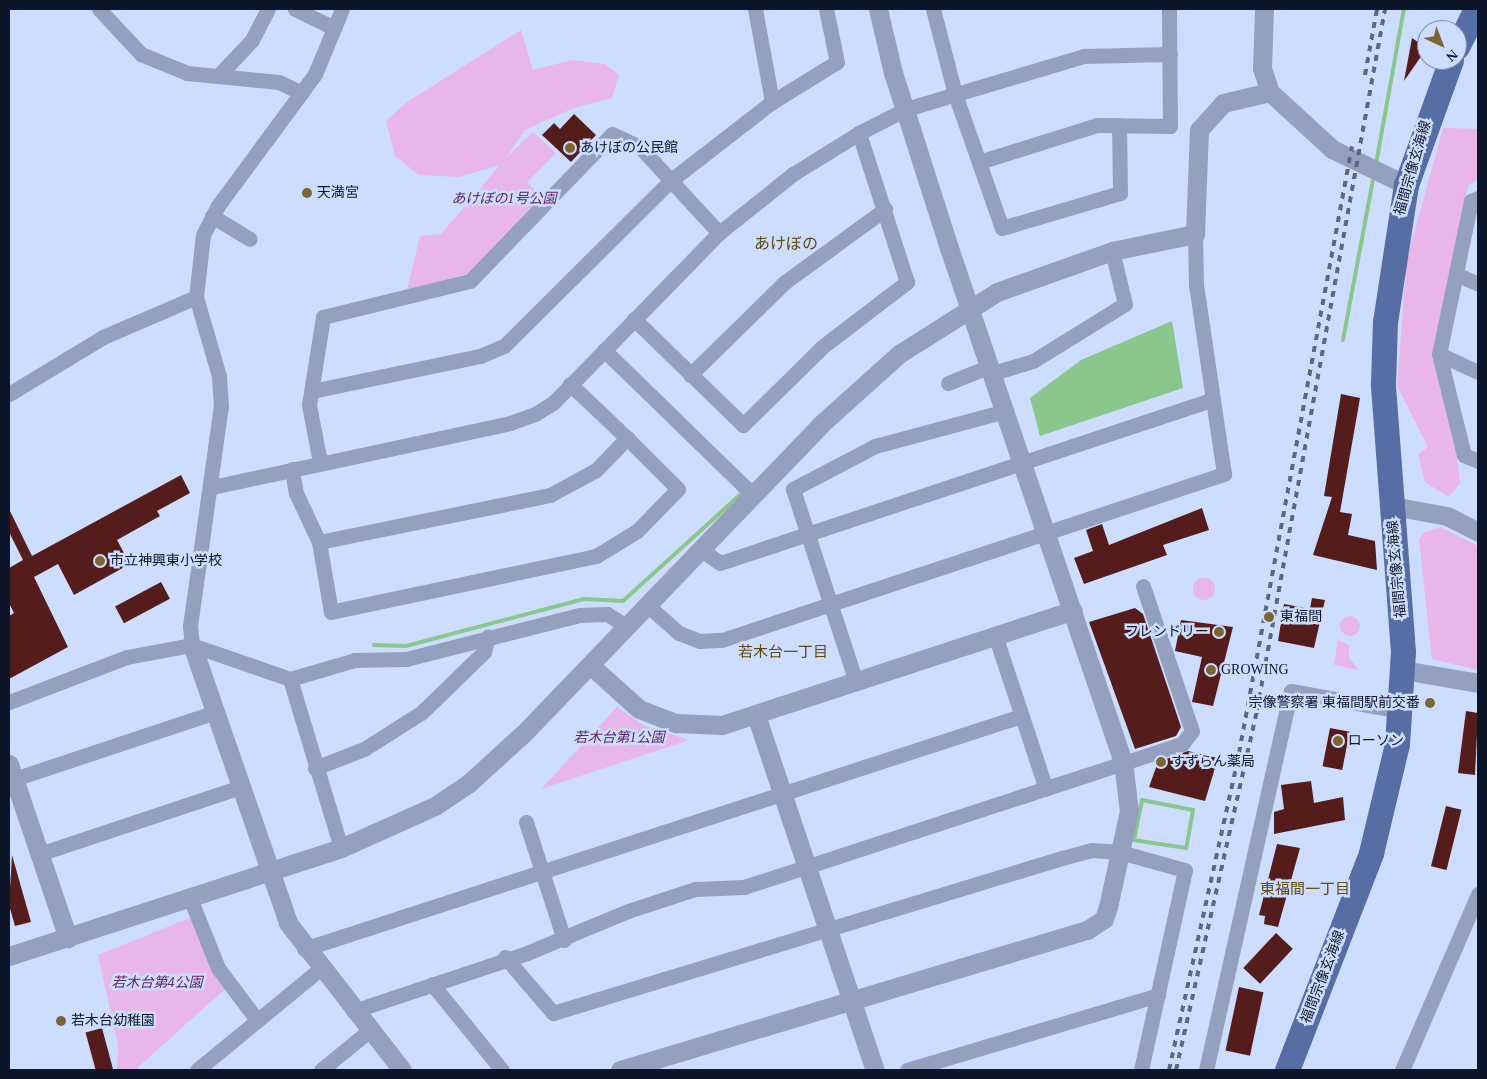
<!DOCTYPE html>
<meta charset="utf-8">
<style>
body{margin:0}
#map{position:relative;width:1487px;height:1079px;overflow:hidden;background:#cdddff;font-family:"Times New Roman","Noto Sans JP",serif}
div>[style]{position:absolute}
[style*='--x']{left:calc(var(--x)*1px);top:calc(var(--y)*1px);width:calc(var(--w)*1px);rotate:calc(var(--a)*1deg)}
.green>*{inset:0;background:#e8b6e9}
.round{border-radius:50%}
.water>*{inset:0;background:#89c78c}
.stream>*{height:4px;margin:-2px;padding:0 2px;transform-origin:2px;border-radius:2px;background:#89c78c}
.building>*{inset:0;background:#541d1b;transform-origin:0 0}
.minor>*{height:15px;margin:-7.5px;padding:0 7.5px;transform-origin:7.5px;border-radius:7.5px;background:#93a1bf}
.tertiary>*{height:19px;margin:-9.5px;padding:0 9.5px;transform-origin:9.5px;border-radius:9.5px;background:#93a1bf}
.primary>*{height:25px;margin:-12.5px;padding:0 12.5px;transform-origin:12.5px;border-radius:12.5px;background:#566ea3}
.rail>*{height:4px;margin-top:-2px;transform-origin:0;background:repeating-linear-gradient(90deg,#5c6881 0 6px,transparent 0 12px)}
.dots>*{width:14px;height:14px;translate:-50% -50%;box-sizing:border-box;border:2px solid #cdddff;border-radius:50%}
span{translate:-50% -50%;white-space:nowrap;text-align:center;line-height:1.15;-webkit-text-stroke:5px #cdddff;paint-order:stroke}
.poi-label{font-size:14px;color:#0d1528}
.left{translate:0 -50%;text-align:left}
.right{translate:-100% -50%;text-align:right}
.street-label{font-size:14px;color:#0d1528}
.park-label{font-size:14px;color:#652168;font-style:italic}
.neighbourhood-label{font-size:15px;color:#614a0d}
.quarter-label{font-size:16px;color:#614a0d}
.frame{position:absolute;inset:0;border:10px solid #0d1528;pointer-events:none}
.north{position:absolute;left:1417px;top:20px;width:50px;height:50px;box-sizing:border-box;background:#cdddff;border:1px solid #808da9;border-radius:50%;rotate:137deg;font-size:14px;font-weight:700;line-height:20px;text-align:center;color:#0d1528}
.north::after{content:'';display:block;margin:auto;width:18px;height:22px;background:#7b6535;clip-path:polygon(50% 0,100% 100%,50% 72%,0 100%)}
</style>
<div id="map">
<div class="green">
<i style="clip-path:polygon(521px 30px,533px 70px,572px 60px,605px 64px,619px 75px,612px 98px,574px 108px,525px 130px,506px 158px,533px 132px,556px 153px,527px 182px,543px 198px,472px 272px,406px 294px,420px 236px,441px 234px,500px 165px,459px 177px,419px 175px,395px 156px,386px 121px,407px 102px)"></i>
<i style="clip-path:polygon(1443px 128px,1478px 129px,1478px 179px,1468px 186px,1432px 355px,1455px 437px,1460px 483px,1449px 497px,1425px 482px,1418px 455px,1428px 447px,1397px 386px,1407px 259px)"></i>
<i style="clip-path:polygon(1440px 527px,1478px 546px,1478px 670px,1432px 659px,1419px 540px,1423px 533px)"></i>
<i class="round" style="left:1193px;top:578px;width:22px;height:22px"></i>
<i class="round" style="left:1340px;top:616px;width:20px;height:20px"></i>
<i style="clip-path:polygon(1338px 640px,1349px 645px,1349px 658px,1359px 670px,1334px 665px)"></i>
<i style="clip-path:polygon(617px 707px,643px 725px,689px 740px,541px 789px)"></i>
<i style="clip-path:polygon(192px 917px,226px 988px,135px 1070px,117px 1070px,118px 1045px,98px 955px)"></i>
</div>
<div class="water">
<i style="clip-path:polygon(1172px 321px,1183px 388px,1040px 436px,1030px 398px,1081px 360px)"></i>
</div>
<div class="stream">
<i style="--x:1376;--y:164;--w:158;--a:-79.8"></i>
<i style="--x:1343;--y:340;--w:168;--a:-79.4"></i>
<i style="--x:374;--y:645;--w:32;--a:2"></i>
<i style="--x:406;--y:646;--w:184;--a:-14.8"></i>
<i style="--x:584;--y:599;--w:39;--a:3"></i>
<i style="--x:623;--y:601;--w:161;--a:-42.2"></i>
<i style="--x:1142;--y:800;--w:52;--a:11.1"></i>
<i style="--x:1193;--y:810;--w:39;--a:100"></i>
<i style="--x:1186;--y:848;--w:53;--a:-171.3"></i>
<i style="--x:1134;--y:840;--w:41;--a:-78.7"></i>
</div>
<div class="building">
<i style="clip-path:polygon(1412px 38px,1427px 48px,1404px 81px)"></i>
<i style="clip-path:polygon(574px 114px,596px 135px,571px 162px,542px 135px,554px 123px,560px 129px)"></i>
<i style="clip-path:polygon(1341px 394px,1360px 398px,1340px 512px,1352px 514px,1348px 535px,1375px 541px,1377px 570px,1313px 555px,1332px 497px,1324px 496px)"></i>
<i style="clip-path:polygon(181px 475px,190px 493px,157px 511px,160px 516px,117px 540px,130px 564px,74px 595px,58px 564px,34px 577px,68px 647px,9px 679px,9px 616px,14px 613px,9px 603px,9px 568px,23px 560px,9px 532px,9px 509px,32px 556px)"></i>
<i style="clip-path:polygon(1202px 508px,1209px 530px,1163px 545px,1167px 555px,1084px 584px,1074px 558px,1093px 551px,1086px 530px,1102px 524px,1109px 545px)"></i>
<i style="left:161px;top:582px;width:19px;height:52px;rotate:62deg"></i>
<i style="clip-path:polygon(1312px 598px,1325px 600px,1314px 648px,1278px 641px,1284px 604px,1310px 609px)"></i>
<i style="clip-path:polygon(1135px 608px,1143px 614px,1181px 727px,1176px 736px,1135px 749px,1089px 622px)"></i>
<i style="clip-path:polygon(1181px 620px,1233px 627px,1213px 706px,1192px 702px,1202px 657px,1175px 651px)"></i>
<i style="clip-path:polygon(1466px 711px,1478px 713px,1475px 775px,1458px 773px)"></i>
<i style="left:1330px;top:728px;width:20px;height:39px;rotate:11deg"></i>
<i style="clip-path:polygon(1188px 751px,1218px 758px,1205px 801px,1149px 787px,1158px 762px)"></i>
<i style="clip-path:polygon(1311px 781px,1314px 803px,1343px 797px,1345px 820px,1274px 834px,1274px 812px,1284px 809px,1281px 785px)"></i>
<i style="left:1446px;top:806px;width:16px;height:62px;rotate:14deg"></i>
<i style="clip-path:polygon(1277px 844px,1300px 848px,1278px 927px,1264px 924px,1265px 916px,1259px 915px)"></i>
<i style="clip-path:polygon(12px 855px,31px 922px,15px 926px,9px 905px)"></i>
<i style="left:1276px;top:933px;width:23px;height:48px;rotate:43deg"></i>
<i style="left:1239px;top:987px;width:25px;height:65px;rotate:12deg"></i>
<i style="left:102px;top:1028px;width:43px;height:17px;rotate:75deg"></i>
</div>
<div class="minor">
<i style="--x:99;--y:9;--w:62;--a:47"></i>
<i style="--x:141;--y:54;--w:50;--a:22.4"></i>
<i style="--x:187;--y:73;--w:92;--a:5.6"></i>
<i style="--x:279;--y:82;--w:25;--a:26"></i>
<i style="--x:295;--y:9;--w:43;--a:26"></i>
<i style="--x:755;--y:9;--w:95;--a:79.6"></i>
<i style="--x:933;--y:9;--w:88;--a:75.5"></i>
<i style="--x:955;--y:94;--w:142;--a:70.7"></i>
<i style="--x:1002;--y:228;--w:123;--a:-16.5"></i>
<i style="--x:1120;--y:193;--w:68;--a:-90.8"></i>
<i style="--x:219;--y:75;--w:48;--a:-46.7"></i>
<i style="--x:252;--y:40;--w:35;--a:-63"></i>
<i style="--x:979;--y:162;--w:124;--a:-17.4"></i>
<i style="--x:1097;--y:125;--w:73;--a:0.8"></i>
<i style="--x:1170;--y:126;--w:117;--a:-90.5"></i>
<i style="--x:1478;--y:198;--w:8;--a:157"></i>
<i style="--x:1471;--y:201;--w:156;--a:101.8"></i>
<i style="--x:1439;--y:354;--w:104;--a:76.1"></i>
<i style="--x:1464;--y:455;--w:15;--a:23"></i>
<i style="--x:212;--y:216;--w:44;--a:31.2"></i>
<i style="--x:1456;--y:274;--w:24;--a:24"></i>
<i style="--x:634;--y:319;--w:152;--a:44.2"></i>
<i style="--x:743;--y:425;--w:111;--a:-44.6"></i>
<i style="--x:822;--y:347;--w:107;--a:-37.4"></i>
<i style="--x:907;--y:282;--w:157;--a:-107.9"></i>
<i style="--x:604;--y:350;--w:206;--a:44.2"></i>
<i style="--x:1439;--y:354;--w:43;--a:24.8"></i>
<i style="--x:993;--y:373;--w:42;--a:-16.7"></i>
<i style="--x:1033;--y:361;--w:108;--a:-31.8"></i>
<i style="--x:1125;--y:304;--w:55;--a:-103.8"></i>
<i style="--x:690;--y:375;--w:133;--a:-44.4"></i>
<i style="--x:785;--y:282;--w:124;--a:-36.1"></i>
<i style="--x:948;--y:383;--w:45;--a:-22"></i>
<i style="--x:570;--y:384;--w:79;--a:43.5"></i>
<i style="--x:627;--y:438;--w:72;--a:45"></i>
<i style="--x:678;--y:489;--w:59;--a:134.3"></i>
<i style="--x:637;--y:531;--w:48;--a:148.6"></i>
<i style="--x:596;--y:556;--w:271;--a:168.1"></i>
<i style="--x:331;--y:612;--w:71;--a:-99.7"></i>
<i style="--x:319;--y:542;--w:236;--a:-11.5"></i>
<i style="--x:550;--y:495;--w:52;--a:-28.5"></i>
<i style="--x:596;--y:470;--w:45;--a:-45.9"></i>
<i style="--x:312;--y:391;--w:172;--a:-11.8"></i>
<i style="--x:480;--y:356;--w:26;--a:-23"></i>
<i style="--x:504;--y:346;--w:234;--a:-44.8"></i>
<i style="--x:670;--y:181;--w:129;--a:-37.8"></i>
<i style="--x:772;--y:102;--w:76;--a:-31.6"></i>
<i style="--x:837;--y:62;--w:54;--a:-101.7"></i>
<i style="--x:9;--y:394;--w:110;--a:-31.2"></i>
<i style="--x:103;--y:337;--w:101;--a:-23.3"></i>
<i style="--x:320;--y:462;--w:58;--a:-100.9"></i>
<i style="--x:309;--y:405;--w:89;--a:-81"></i>
<i style="--x:323;--y:317;--w:151;--a:-13.8"></i>
<i style="--x:470;--y:281;--w:204;--a:-46"></i>
<i style="--x:612;--y:134;--w:31;--a:25"></i>
<i style="--x:640;--y:147;--w:117;--a:47.4"></i>
<i style="--x:292;--y:469;--w:24;--a:81"></i>
<i style="--x:296;--y:493;--w:54;--a:64.9"></i>
<i style="--x:212;--y:487;--w:305;--a:-12.1"></i>
<i style="--x:510;--y:423;--w:27;--a:-20"></i>
<i style="--x:535;--y:414;--w:22;--a:-32"></i>
<i style="--x:554;--y:402;--w:236;--a:-45.7"></i>
<i style="--x:719;--y:233;--w:95;--a:-38.6"></i>
<i style="--x:793;--y:174;--w:78;--a:-31.8"></i>
<i style="--x:859;--y:133;--w:53;--a:-27.1"></i>
<i style="--x:906;--y:109;--w:186;--a:-16.6"></i>
<i style="--x:1084;--y:56;--w:86;--a:-1.3"></i>
<i style="--x:700;--y:549;--w:24;--a:35"></i>
<i style="--x:720;--y:563;--w:517;--a:-18.36"></i>
<i style="--x:647;--y:605;--w:43;--a:41.2"></i>
<i style="--x:679;--y:633;--w:22;--a:21"></i>
<i style="--x:700;--y:641;--w:22;--a:-3"></i>
<i style="--x:722;--y:640;--w:529;--a:-18.3"></i>
<i style="--x:1224;--y:474;--w:191;--a:-98.4"></i>
<i style="--x:1196;--y:285;--w:51;--a:-91.1"></i>
<i style="--x:995;--y:635;--w:162;--a:71.7"></i>
<i style="--x:192;--y:645;--w:19;--a:-96"></i>
<i style="--x:190;--y:626;--w:222;--a:-82"></i>
<i style="--x:221;--y:406;--w:30;--a:-94"></i>
<i style="--x:219;--y:376;--w:82;--a:-106.2"></i>
<i style="--x:196;--y:297;--w:62;--a:-83.6"></i>
<i style="--x:203;--y:235;--w:31;--a:-63"></i>
<i style="--x:217;--y:207;--w:165;--a:-53.6"></i>
<i style="--x:315;--y:74;--w:70;--a:-67.4"></i>
<i style="--x:290;--y:679;--w:68;--a:-16.3"></i>
<i style="--x:355;--y:660;--w:51;--a:-1.1"></i>
<i style="--x:406;--y:659;--w:179;--a:-14.2"></i>
<i style="--x:580;--y:615;--w:27;--a:-2"></i>
<i style="--x:607;--y:614;--w:22;--a:32"></i>
<i style="--x:856;--y:682;--w:203;--a:-108.1"></i>
<i style="--x:793;--y:489;--w:93;--a:-27.7"></i>
<i style="--x:875;--y:446;--w:136;--a:-15"></i>
<i style="--x:9;--y:702;--w:126;--a:-20.9"></i>
<i style="--x:127;--y:657;--w:66;--a:-10.5"></i>
<i style="--x:192;--y:645;--w:104;--a:19.1"></i>
<i style="--x:290;--y:679;--w:177;--a:73.2"></i>
<i style="--x:315;--y:768;--w:53;--a:-21.2"></i>
<i style="--x:364;--y:749;--w:67;--a:-32.3"></i>
<i style="--x:421;--y:713;--w:88;--a:-44.1"></i>
<i style="--x:484;--y:652;--w:16;--a:-76"></i>
<i style="--x:14;--y:779;--w:212;--a:-18.4"></i>
<i style="--x:526;--y:822;--w:124;--a:72.1"></i>
<i style="--x:39;--y:854;--w:212;--a:-18.4"></i>
<i style="--x:190;--y:898;--w:75;--a:68.2"></i>
<i style="--x:218;--y:968;--w:65;--a:53.1"></i>
<i style="--x:304;--y:949;--w:754;--a:-18"></i>
<i style="--x:505;--y:957;--w:74;--a:49.4"></i>
<i style="--x:553;--y:1013;--w:532;--a:-16.94"></i>
<i style="--x:1062;--y:858;--w:31;--a:-15"></i>
<i style="--x:1092;--y:850;--w:28;--a:4"></i>
<i style="--x:1120;--y:852;--w:67;--a:15.5"></i>
<i style="--x:1185;--y:870;--w:205;--a:102.4"></i>
<i style="--x:432;--y:984;--w:111;--a:50.9"></i>
<i style="--x:353;--y:1011;--w:183;--a:-18.4"></i>
<i style="--x:527;--y:953;--w:109;--a:-22.6"></i>
<i style="--x:628;--y:911;--w:71;--a:-18.2"></i>
<i style="--x:695;--y:889;--w:49;--a:-2.3"></i>
<i style="--x:744;--y:887;--w:461;--a:-18.1"></i>
<i style="--x:1182;--y:744;--w:16;--a:-52"></i>
<i style="--x:1192;--y:731;--w:153;--a:-108.7"></i>
<i style="--x:197;--y:1070;--w:159;--a:-39.4"></i>
<i style="--x:321;--y:1070;--w:63;--a:-39.2"></i>
<i style="--x:907;--y:1070;--w:262;--a:-16.6"></i>
<i style="--x:1206;--y:1070;--w:388;--a:-77.4"></i>
<i style="--x:1291;--y:691;--w:112;--a:10.3"></i>
<i style="--x:1402;--y:1070;--w:192;--a:-66.6"></i>
</div>
<div class="tertiary">
<i style="--x:1264;--y:9;--w:59;--a:91.9"></i>
<i style="--x:1262;--y:68;--w:25;--a:72"></i>
<i style="--x:1270;--y:92;--w:84;--a:42.6"></i>
<i style="--x:1332;--y:149;--w:82;--a:25.9"></i>
<i style="--x:1392;--y:506;--w:56;--a:10.3"></i>
<i style="--x:1447;--y:516;--w:35;--a:27"></i>
<i style="--x:192;--y:645;--w:294;--a:70.9"></i>
<i style="--x:288;--y:923;--w:186;--a:52.2"></i>
<i style="--x:590;--y:665;--w:66;--a:41.9"></i>
<i style="--x:639;--y:709;--w:40;--a:21"></i>
<i style="--x:676;--y:723;--w:46;--a:2.5"></i>
<i style="--x:722;--y:725;--w:369;--a:-18.1"></i>
<i style="--x:1403;--y:670;--w:76;--a:9.8"></i>
<i style="--x:756;--y:715;--w:374;--a:71.5"></i>
<i style="--x:9;--y:764;--w:184;--a:71.3"></i>
<i style="--x:9;--y:956;--w:349;--a:-18"></i>
<i style="--x:341;--y:848;--w:103;--a:-24.1"></i>
<i style="--x:435;--y:806;--w:41;--a:-34.1"></i>
<i style="--x:469;--y:783;--w:74;--a:-42.3"></i>
<i style="--x:524;--y:733;--w:426;--a:-46.1"></i>
<i style="--x:819;--y:426;--w:108;--a:-42"></i>
<i style="--x:899;--y:354;--w:116;--a:-32.3"></i>
<i style="--x:997;--y:292;--w:122;--a:-19.6"></i>
<i style="--x:1112;--y:251;--w:85;--a:-11.6"></i>
<i style="--x:1195;--y:234;--w:104;--a:-87.8"></i>
<i style="--x:1199;--y:130;--w:36;--a:-48"></i>
<i style="--x:1223;--y:103;--w:48;--a:-13.2"></i>
<i style="--x:620;--y:1070;--w:488;--a:-16.7"></i>
<i style="--x:1087;--y:930;--w:20;--a:-33"></i>
<i style="--x:1104;--y:919;--w:13;--a:-72"></i>
<i style="--x:1108;--y:907;--w:98;--a:-77.7"></i>
<i style="--x:1129;--y:811;--w:49;--a:-97"></i>
<i style="--x:1123;--y:762;--w:543;--a:-108.7"></i>
<i style="--x:949;--y:248;--w:184;--a:-107.7"></i>
<i style="--x:893;--y:73;--w:66;--a:-103.2"></i>
</div>
<div class="primary">
<i style="--x:1457;--y:47;--w:42;--a:-63.4"></i>
<i style="--x:1287;--y:1070;--w:233;--a:-68.8"></i>
<i style="--x:1371;--y:853;--w:112;--a:-76.6"></i>
<i style="--x:1397;--y:744;--w:92;--a:-86.3"></i>
<i style="--x:1403;--y:652;--w:269;--a:-94.3"></i>
<i style="--x:1383;--y:384;--w:62;--a:-88.2"></i>
<i style="--x:1385;--y:322;--w:139;--a:-81.3"></i>
<i style="--x:1406;--y:185;--w:133;--a:-70.2"></i>
</div>
<div class="rail">
<i style="--x:1365;--y:75;--w:67;--a:-79.7"></i>
<i style="--x:1169;--y:1070;--w:325;--a:-77.5"></i>
<i style="--x:1239;--y:753;--w:617;--a:-79.45"></i>
<i style="--x:1176;--y:1070;--w:369;--a:-77.3"></i>
<i style="--x:1257;--y:710;--w:713;--a:-79.65"></i>
</div>
<div class="dots">
<i style="left:570px;top:148px;background:#7b6535"></i>
<i style="left:307px;top:193px;background:#7b6535"></i>
<i style="left:100px;top:561px;background:#7b6535"></i>
<i style="left:1269px;top:617px;background:#7b6535"></i>
<i style="left:1219px;top:632px;background:#7b6535"></i>
<i style="left:1211px;top:670px;background:#7b6535"></i>
<i style="left:1430px;top:703px;background:#7b6535"></i>
<i style="left:1338px;top:741px;background:#7b6535"></i>
<i style="left:1161px;top:762px;background:#7b6535"></i>
<i style="left:61px;top:1021px;background:#7b6535"></i>
</div>
<div class="poi-label">
<span class="left" style="left:580px;top:148px">あけぼの公民館</span>
<span class="left" style="left:317px;top:193px">天満宮</span>
<span class="left" style="left:110px;top:561px">市立神興東小学校</span>
<span class="left" style="left:1280px;top:617px">東福間</span>
<span class="right" style="left:1209px;top:632px">フレンドリー</span>
<span class="left" style="left:1221px;top:670px">GROWING</span>
<span class="right" style="left:1420px;top:703px">宗像警察署 東福間駅前交番</span>
<span class="left" style="left:1348px;top:741px">ローソン</span>
<span class="left" style="left:1171px;top:762px">すずらん薬局</span>
<span class="left" style="left:71px;top:1021px">若木台幼稚園</span>
</div>
<div class="street-label">
<span style="left:1413px;top:168px;rotate:-74deg">福間宗像玄海線</span>
<span style="left:1397px;top:569px;rotate:-95deg">福間宗像玄海線</span>
<span style="left:1323px;top:977px;rotate:-69deg">福間宗像玄海線</span>
</div>
<div class="park-label">
<span style="left:504px;top:199px">あけぼの1号公園</span>
<span style="left:619px;top:738px">若木台第1公園</span>
<span style="left:157px;top:983px">若木台第4公園</span>
</div>
<div class="neighbourhood-label">
<span style="left:783px;top:653px">若木台一丁目</span>
<span style="left:1305px;top:890px">東福間一丁目</span>
</div>
<div class="quarter-label">
<span style="left:786px;top:244px">あけぼの</span>
</div>
<div class="frame"></div>
<div class="north">N</div>
</div>
